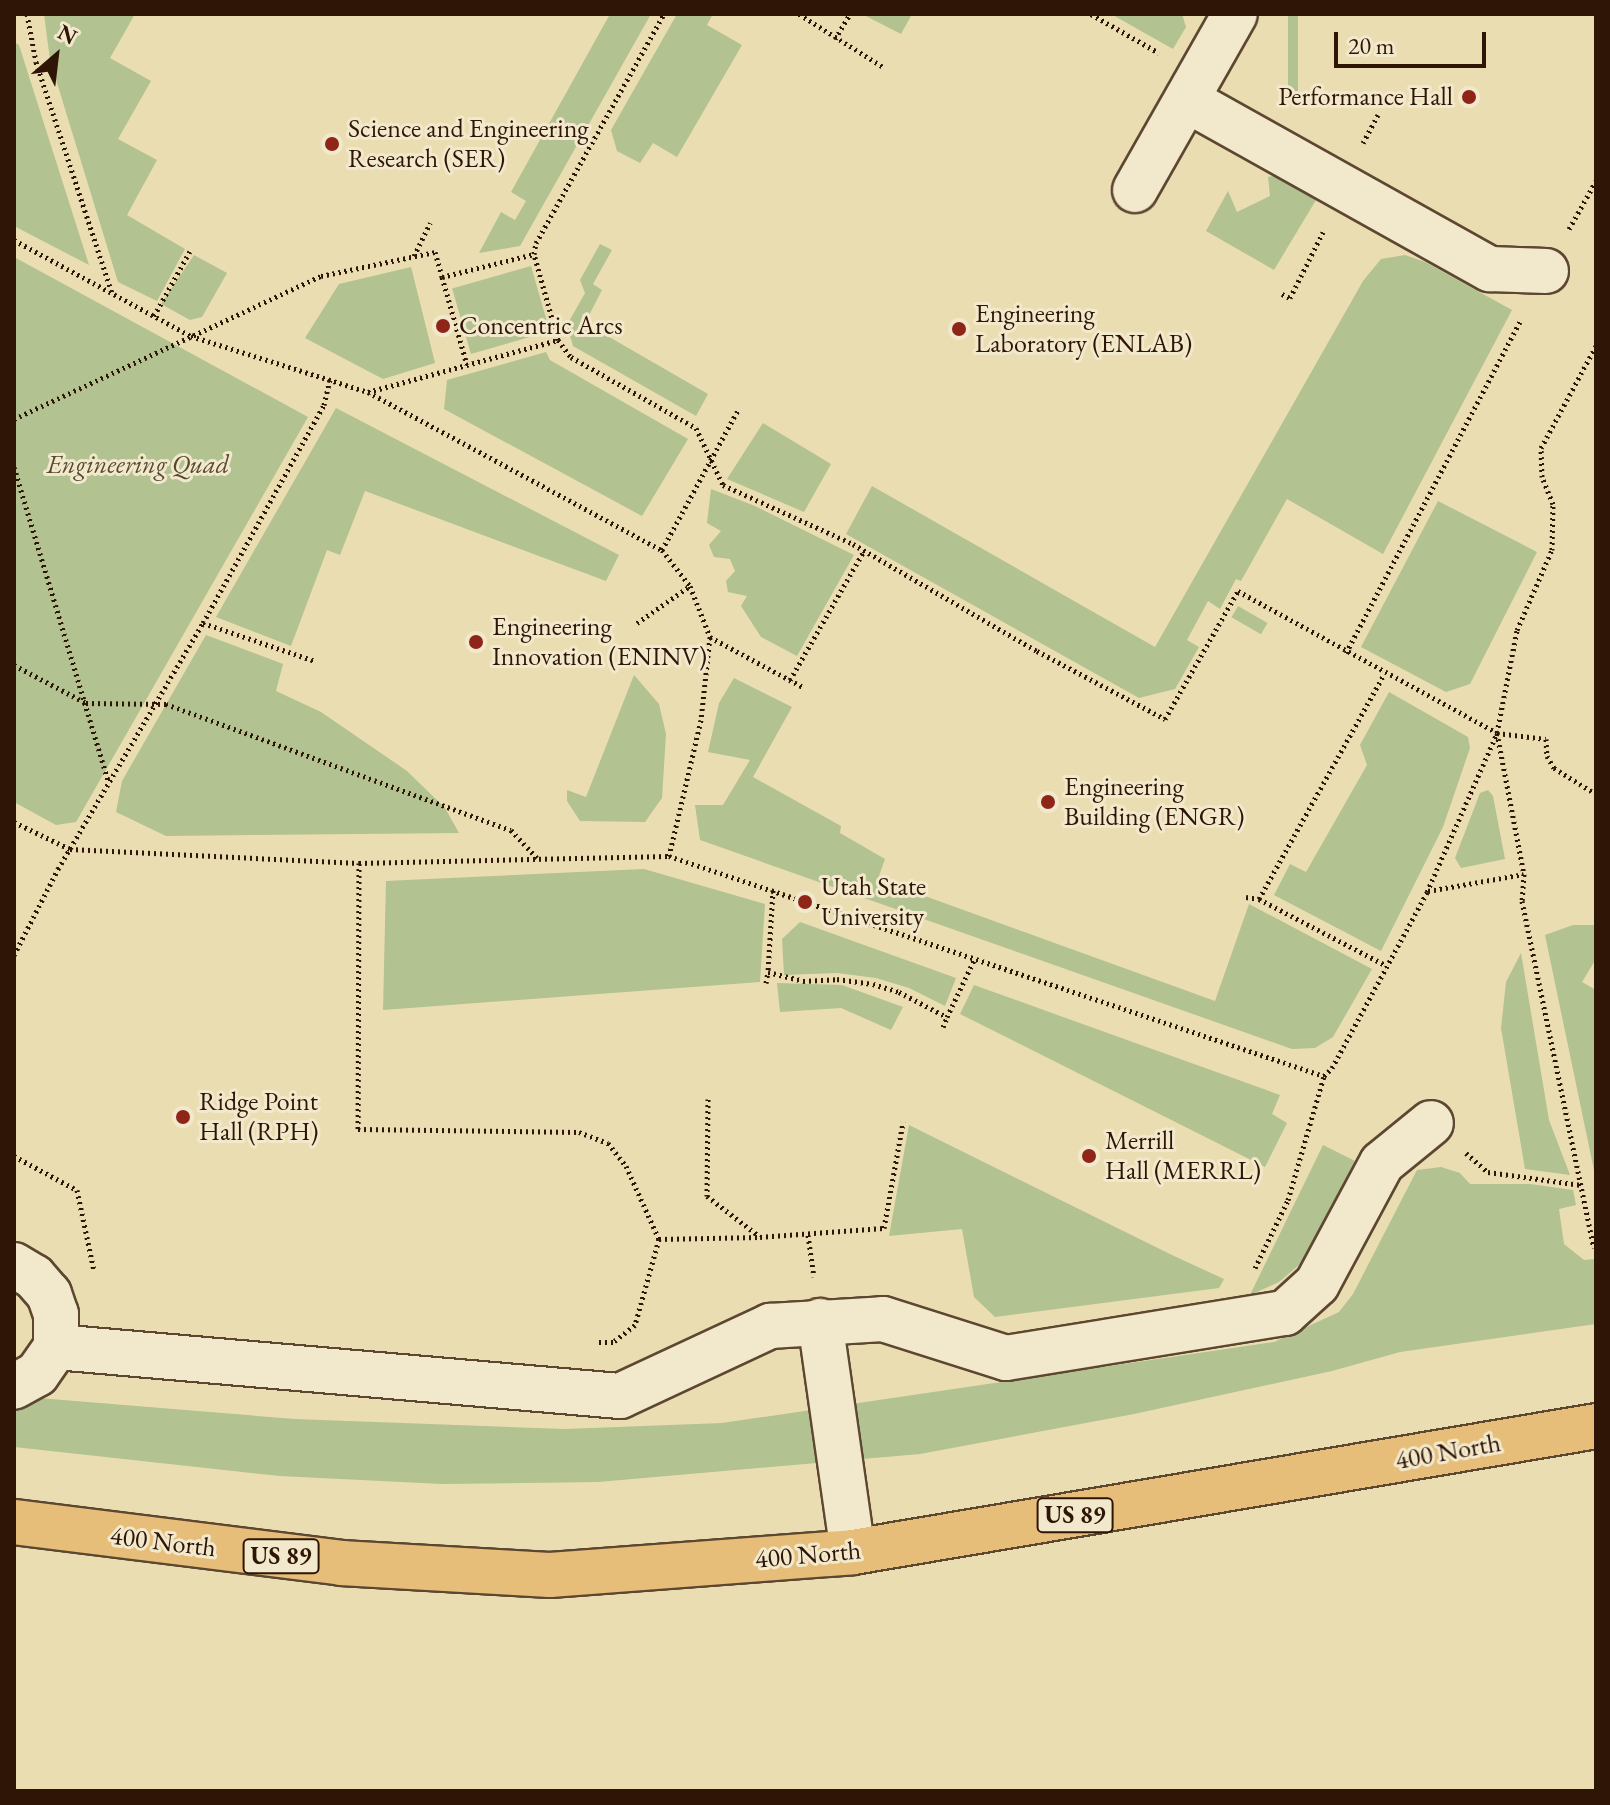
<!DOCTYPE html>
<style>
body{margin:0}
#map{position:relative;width:1610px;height:1805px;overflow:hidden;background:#ebddb2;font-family:"EB Garamond",serif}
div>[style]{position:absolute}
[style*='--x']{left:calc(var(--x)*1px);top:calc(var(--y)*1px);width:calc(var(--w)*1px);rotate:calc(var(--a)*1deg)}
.green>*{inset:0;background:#b2c290;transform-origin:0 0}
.path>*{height:5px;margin-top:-2.5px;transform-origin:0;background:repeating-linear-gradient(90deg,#2e1506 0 2px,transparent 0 6px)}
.roads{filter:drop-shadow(2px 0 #5d4731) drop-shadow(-2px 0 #5d4731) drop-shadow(0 2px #5d4731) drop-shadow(0 -2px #5d4731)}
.minor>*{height:44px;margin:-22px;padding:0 22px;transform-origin:22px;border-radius:22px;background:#f2e9cd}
.major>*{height:44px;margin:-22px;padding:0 22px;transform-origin:22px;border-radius:22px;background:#e6be79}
.dots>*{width:22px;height:22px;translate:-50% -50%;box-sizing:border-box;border:4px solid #f2e9cd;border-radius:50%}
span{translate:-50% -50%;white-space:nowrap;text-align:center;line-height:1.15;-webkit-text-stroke:6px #f2e9cd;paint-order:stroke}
.shield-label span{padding:2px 6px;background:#f2e9cd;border:2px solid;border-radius:6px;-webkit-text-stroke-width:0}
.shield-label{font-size:24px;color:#2e1506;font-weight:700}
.poi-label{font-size:26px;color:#2e1506}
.right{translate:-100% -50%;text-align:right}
.left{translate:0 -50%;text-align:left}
.park-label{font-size:26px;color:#56492f;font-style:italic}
.street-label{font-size:26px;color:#2e1506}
.frame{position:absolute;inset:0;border:16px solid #2e1506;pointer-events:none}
.north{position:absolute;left:16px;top:16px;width:80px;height:80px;-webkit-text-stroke:6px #f2e9cd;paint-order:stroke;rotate:28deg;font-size:22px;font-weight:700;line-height:32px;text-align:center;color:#2e1506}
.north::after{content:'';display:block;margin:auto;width:28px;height:36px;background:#2e1506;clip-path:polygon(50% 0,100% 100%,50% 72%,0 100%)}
.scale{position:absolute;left:1334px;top:32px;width:152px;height:36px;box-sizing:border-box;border:4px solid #2e1506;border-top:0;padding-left:10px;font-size:24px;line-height:28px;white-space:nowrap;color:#2e1506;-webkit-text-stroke:6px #f2e9cd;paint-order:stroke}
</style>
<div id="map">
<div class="green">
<i style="clip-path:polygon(44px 14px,135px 14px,110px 58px,151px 81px,118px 139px,157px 160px,127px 215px,185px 249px,157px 301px,118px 282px,50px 60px)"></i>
<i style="clip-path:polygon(610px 14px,651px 14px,520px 246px,479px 253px,501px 212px,515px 220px,526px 201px,511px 192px)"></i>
<i style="clip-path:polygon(677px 14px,713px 14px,707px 25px,742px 45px,677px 157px,653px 143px,640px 163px,617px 151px,611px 130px)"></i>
<i style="clip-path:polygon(862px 14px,912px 14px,901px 34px)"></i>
<i style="clip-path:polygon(1111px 14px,1182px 14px,1186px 27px,1173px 49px)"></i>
<i style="left:1288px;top:14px;width:10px;height:87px"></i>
<i style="clip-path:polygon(14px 42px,19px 45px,89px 265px,14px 226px)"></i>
<i style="clip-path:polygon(1273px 176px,1316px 200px,1274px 270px,1206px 231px,1228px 191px,1237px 212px,1270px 196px,1268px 177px)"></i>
<i style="clip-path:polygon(600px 244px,612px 250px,593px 284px,602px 290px,585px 323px,708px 394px,696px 416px,573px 346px,567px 325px,585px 293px,580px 280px)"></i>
<i style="clip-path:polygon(194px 255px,227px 273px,202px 317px,190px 320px,161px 304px)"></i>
<i style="clip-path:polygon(1405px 255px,1425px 262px,1512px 310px,1383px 554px,1287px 499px,1241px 581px,1236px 579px,1220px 609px,1208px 601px,1187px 640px,1199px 647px,1175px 689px,1139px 698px,846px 534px,872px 486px,1155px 647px,1363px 281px,1381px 259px)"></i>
<i style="clip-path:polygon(14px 257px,308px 417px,76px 822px,56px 825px,14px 802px)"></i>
<i style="left:531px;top:266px;width:68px;height:82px;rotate:74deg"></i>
<i style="clip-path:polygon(411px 267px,435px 363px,383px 379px,305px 338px,339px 284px)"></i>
<i style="clip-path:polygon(546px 352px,550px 360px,688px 439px,642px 516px,444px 409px,447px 380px)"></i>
<i style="clip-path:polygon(336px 408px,619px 555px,606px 581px,365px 491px,340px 555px,327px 550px,291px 646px,216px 617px)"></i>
<i style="clip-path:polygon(763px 423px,831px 464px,804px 512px,727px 479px)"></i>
<i style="clip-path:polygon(711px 489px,755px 506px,854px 555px,797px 656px,761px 637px,741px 606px,747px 596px,728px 592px,726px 581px,735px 571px,730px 559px,714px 557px,709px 545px,721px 531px,707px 523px)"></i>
<i style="clip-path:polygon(1438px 501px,1537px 552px,1470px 684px,1446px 692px,1361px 647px)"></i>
<i style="left:1238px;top:606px;width:34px;height:13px;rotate:30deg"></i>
<i style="clip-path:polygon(206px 635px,283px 664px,276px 691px,321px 712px,407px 771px,445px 808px,459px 833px,166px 836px,116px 812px,122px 781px)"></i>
<i style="clip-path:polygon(634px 675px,659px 704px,666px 734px,662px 798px,645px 822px,580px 821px,567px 801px,567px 790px,586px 797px)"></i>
<i style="clip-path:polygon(734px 678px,792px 707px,753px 777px,841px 826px,840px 833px,885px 859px,878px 879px,1215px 1001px,1249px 904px,1372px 969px,1333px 1037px,1315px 1048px,1292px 1049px,700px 840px,695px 805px,723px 805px,750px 760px,708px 752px,719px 703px)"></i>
<i style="clip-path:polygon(1389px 692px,1468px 737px,1470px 748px,1443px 827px,1381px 951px,1274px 895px,1290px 864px,1306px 872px,1367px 765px,1360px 745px)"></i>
<i style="clip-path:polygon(1488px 790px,1493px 796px,1505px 859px,1461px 868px,1455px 858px,1480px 793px)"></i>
<i style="clip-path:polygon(644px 869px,765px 904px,760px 982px,383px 1010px,386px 881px)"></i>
<i style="clip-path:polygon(800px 922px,956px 978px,945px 1006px,909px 988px,876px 978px,837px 973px,784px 975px,782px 939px)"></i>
<i style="clip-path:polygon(1573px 925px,1596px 925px,1596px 959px,1582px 982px,1596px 990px,1596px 1180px,1545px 935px)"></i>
<i style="clip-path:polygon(1521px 953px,1549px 1120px,1570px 1175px,1525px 1169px,1501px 1028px,1506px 982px)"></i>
<i style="clip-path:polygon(777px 983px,842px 985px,903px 1007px,891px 1030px,841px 1008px,780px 1012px)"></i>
<i style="clip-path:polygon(974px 985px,1280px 1095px,1272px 1114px,1287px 1123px,1265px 1167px,960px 1014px)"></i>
<i style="clip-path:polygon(909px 1125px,1174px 1256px,1224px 1279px,1219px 1288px,995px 1317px,974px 1297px,962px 1229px,889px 1236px)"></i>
<i style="clip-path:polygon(1323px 1145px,1355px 1161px,1305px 1260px,1279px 1282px,1250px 1295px)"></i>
<i style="clip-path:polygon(1441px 1167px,1460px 1173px,1470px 1184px,1530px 1184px,1573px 1190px,1576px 1205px,1559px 1209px,1564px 1244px,1584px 1260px,1596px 1259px,1596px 1324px,1400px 1352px,1332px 1371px,1134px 1414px,920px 1454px,598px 1482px,442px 1484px,280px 1476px,14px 1447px,14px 1396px,295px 1419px,565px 1429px,722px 1423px,1274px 1342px,1339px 1312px,1353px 1294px,1417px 1170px)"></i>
</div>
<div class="path">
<i style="--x:27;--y:14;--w:49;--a:79.4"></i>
<i style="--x:36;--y:62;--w:243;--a:71.8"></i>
<i style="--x:799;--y:14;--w:99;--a:32.2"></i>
<i style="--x:1091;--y:14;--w:78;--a:29.8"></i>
<i style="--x:835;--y:39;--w:29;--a:-59"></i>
<i style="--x:1363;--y:143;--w:32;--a:-62"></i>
<i style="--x:1569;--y:229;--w:55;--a:-60.6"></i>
<i style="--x:14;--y:240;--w:201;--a:28.5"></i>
<i style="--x:191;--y:336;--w:186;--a:17.6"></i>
<i style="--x:368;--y:392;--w:334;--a:28.3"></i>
<i style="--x:662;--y:550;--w:46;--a:52.1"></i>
<i style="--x:690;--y:586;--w:55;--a:68.6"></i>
<i style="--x:710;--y:637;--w:83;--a:96.2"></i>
<i style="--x:701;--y:720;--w:140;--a:103.2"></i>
<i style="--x:414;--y:256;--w:37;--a:-64"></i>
<i style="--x:442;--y:277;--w:91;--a:74.1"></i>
<i style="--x:1282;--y:294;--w:9;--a:27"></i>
<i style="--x:1290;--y:298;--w:74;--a:-63.4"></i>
<i style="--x:154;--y:316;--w:74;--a:-61"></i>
<i style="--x:558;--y:340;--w:89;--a:-105.6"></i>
<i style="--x:534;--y:254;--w:11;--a:-80"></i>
<i style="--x:536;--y:243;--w:262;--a:-60.8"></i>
<i style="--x:368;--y:392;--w:197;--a:-15.3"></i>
<i style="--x:558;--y:340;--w:21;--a:53"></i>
<i style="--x:571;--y:357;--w:144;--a:29.6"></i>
<i style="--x:696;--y:428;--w:63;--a:64.7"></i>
<i style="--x:723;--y:485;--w:143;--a:24.4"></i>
<i style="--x:853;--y:544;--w:213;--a:30.2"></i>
<i style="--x:1037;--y:651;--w:145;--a:28"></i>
<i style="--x:1165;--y:719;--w:147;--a:-60.3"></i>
<i style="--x:1238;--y:591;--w:295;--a:28.7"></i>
<i style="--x:1497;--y:733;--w:144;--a:79.2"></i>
<i style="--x:1524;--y:874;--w:27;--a:94"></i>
<i style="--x:1522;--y:901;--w:354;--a:78.3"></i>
<i style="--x:14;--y:419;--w:339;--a:-25"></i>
<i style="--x:321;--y:276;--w:116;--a:-11.9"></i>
<i style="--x:435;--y:252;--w:26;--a:74"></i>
<i style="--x:442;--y:277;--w:95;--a:-14"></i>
<i style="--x:14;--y:467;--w:327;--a:73.3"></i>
<i style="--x:662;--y:550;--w:159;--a:-61.5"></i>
<i style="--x:203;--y:623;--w:118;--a:18.7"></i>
<i style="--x:637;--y:623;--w:65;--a:-34.9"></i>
<i style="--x:710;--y:637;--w:106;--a:28.3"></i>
<i style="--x:1346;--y:653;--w:377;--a:-62.3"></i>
<i style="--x:14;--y:665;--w:81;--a:27.8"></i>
<i style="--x:86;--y:703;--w:80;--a:0.7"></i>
<i style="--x:166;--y:704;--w:367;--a:20.1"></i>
<i style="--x:511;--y:830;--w:38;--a:47"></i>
<i style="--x:790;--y:680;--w:149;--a:-60.2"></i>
<i style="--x:1497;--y:733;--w:49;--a:7"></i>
<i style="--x:1546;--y:739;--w:17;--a:87"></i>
<i style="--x:1547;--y:756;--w:14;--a:60"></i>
<i style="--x:1554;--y:768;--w:49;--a:31.8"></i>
<i style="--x:14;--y:822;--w:62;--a:25.7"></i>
<i style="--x:70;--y:849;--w:289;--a:2.8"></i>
<i style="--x:359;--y:863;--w:310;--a:-1.3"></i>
<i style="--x:669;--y:856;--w:691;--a:18.57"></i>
<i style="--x:359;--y:863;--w:266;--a:90.2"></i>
<i style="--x:358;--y:1129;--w:221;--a:0.8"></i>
<i style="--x:579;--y:1132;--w:31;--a:21"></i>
<i style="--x:608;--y:1143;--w:29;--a:52"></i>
<i style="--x:626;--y:1166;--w:80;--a:65.7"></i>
<i style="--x:659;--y:1239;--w:89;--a:105.6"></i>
<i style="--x:635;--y:1325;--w:28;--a:142"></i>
<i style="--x:613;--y:1342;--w:17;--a:180"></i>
<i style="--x:773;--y:890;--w:82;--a:93.5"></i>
<i style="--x:768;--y:972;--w:36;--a:14"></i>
<i style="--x:803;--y:981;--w:34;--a:-3"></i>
<i style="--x:837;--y:979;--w:36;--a:8"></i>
<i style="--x:873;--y:984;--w:27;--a:17"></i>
<i style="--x:899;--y:992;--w:54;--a:27.5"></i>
<i style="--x:947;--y:1017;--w:65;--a:-64.6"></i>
<i style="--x:1428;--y:891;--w:97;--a:-10"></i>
<i style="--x:1246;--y:897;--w:13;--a:9"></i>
<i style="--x:1259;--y:899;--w:144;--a:27.6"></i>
<i style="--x:1259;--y:899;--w:257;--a:-60.9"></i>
<i style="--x:14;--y:955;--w:97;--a:-62.9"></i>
<i style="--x:58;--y:869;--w:286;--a:-59.5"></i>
<i style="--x:203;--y:623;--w:249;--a:-61"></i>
<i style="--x:324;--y:405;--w:26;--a:-77"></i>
<i style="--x:766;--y:983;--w:11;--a:-80"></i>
<i style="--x:943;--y:1027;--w:11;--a:-68"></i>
<i style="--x:708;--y:1099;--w:97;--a:90.6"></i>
<i style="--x:707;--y:1196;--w:66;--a:37.6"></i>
<i style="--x:1466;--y:1153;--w:29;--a:41"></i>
<i style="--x:1488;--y:1172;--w:94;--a:8"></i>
<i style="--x:14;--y:1156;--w:72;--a:28.4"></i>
<i style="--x:77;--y:1190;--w:83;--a:78.1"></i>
<i style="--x:808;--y:1235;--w:42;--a:81.9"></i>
<i style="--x:659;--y:1239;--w:101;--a:-1.1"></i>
<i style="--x:760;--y:1237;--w:124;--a:-4.2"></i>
<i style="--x:884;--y:1228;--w:108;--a:-79.8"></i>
<i style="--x:1255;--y:1268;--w:76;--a:-64.1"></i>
<i style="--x:1288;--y:1200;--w:129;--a:-73.8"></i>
<i style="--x:1324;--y:1076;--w:11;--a:-45"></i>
<i style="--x:1332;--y:1068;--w:200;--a:-61.6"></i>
<i style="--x:1427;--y:892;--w:174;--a:-66.2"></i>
<i style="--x:1497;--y:733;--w:105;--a:-79"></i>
<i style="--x:1517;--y:630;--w:87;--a:-66.4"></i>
<i style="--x:1552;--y:550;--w:46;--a:-88.8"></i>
<i style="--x:1553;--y:504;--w:29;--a:-112"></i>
<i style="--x:1542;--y:477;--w:29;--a:-92"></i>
<i style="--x:1541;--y:448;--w:116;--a:-61.7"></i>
</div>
<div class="roads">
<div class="minor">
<i style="--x:1187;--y:100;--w:347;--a:29.2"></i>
<i style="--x:1490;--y:269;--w:56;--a:2"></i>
<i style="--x:1135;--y:190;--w:202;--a:-60.4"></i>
<i style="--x:14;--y:1265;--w:23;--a:31"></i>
<i style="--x:34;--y:1277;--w:23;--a:49"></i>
<i style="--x:49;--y:1294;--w:21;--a:71"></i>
<i style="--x:56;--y:1314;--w:33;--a:90"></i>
<i style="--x:56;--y:1347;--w:33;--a:125"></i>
<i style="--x:37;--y:1374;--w:26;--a:151"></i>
<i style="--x:820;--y:1321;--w:233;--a:81.9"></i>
<i style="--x:56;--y:1347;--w:566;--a:4.97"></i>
<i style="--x:620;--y:1396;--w:166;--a:-25"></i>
<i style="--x:770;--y:1326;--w:113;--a:-3.5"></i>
<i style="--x:883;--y:1319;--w:129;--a:17.6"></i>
<i style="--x:1006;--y:1358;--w:283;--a:-9.2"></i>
<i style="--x:1285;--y:1313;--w:43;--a:-42.2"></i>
<i style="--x:1317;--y:1284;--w:137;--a:-61.8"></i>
<i style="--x:1382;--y:1163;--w:63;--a:-39.2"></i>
</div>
<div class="major">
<i style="--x:14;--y:1522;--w:330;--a:7.1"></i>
<i style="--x:341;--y:1563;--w:209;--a:3.3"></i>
<i style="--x:550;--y:1575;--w:304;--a:-4.3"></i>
<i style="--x:853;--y:1552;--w:754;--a:-9.62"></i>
</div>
</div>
<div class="dots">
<i style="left:1469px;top:97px;background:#8f2418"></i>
<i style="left:332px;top:144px;background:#8f2418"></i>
<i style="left:443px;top:326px;background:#8f2418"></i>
<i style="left:959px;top:329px;background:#8f2418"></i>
<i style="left:476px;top:642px;background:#8f2418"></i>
<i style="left:1048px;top:802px;background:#8f2418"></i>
<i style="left:805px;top:902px;background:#8f2418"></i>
<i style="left:183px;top:1117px;background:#8f2418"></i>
<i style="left:1089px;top:1156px;background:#8f2418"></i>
</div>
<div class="shield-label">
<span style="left:1075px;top:1515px">US 89</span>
<span style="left:281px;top:1556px">US 89</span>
</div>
<div class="poi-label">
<span class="right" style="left:1453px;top:97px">Performance Hall</span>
<span class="left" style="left:348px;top:144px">Science and Engineering<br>Research (SER)</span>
<span class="left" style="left:975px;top:329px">Engineering<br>Laboratory (ENLAB)</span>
<span class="left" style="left:459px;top:326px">Concentric Arcs</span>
<span class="left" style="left:492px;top:642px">Engineering<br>Innovation (ENINV)</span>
<span class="left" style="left:1064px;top:802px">Engineering<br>Building (ENGR)</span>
<span class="left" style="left:821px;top:902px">Utah State<br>University</span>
<span class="left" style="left:199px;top:1117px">Ridge Point<br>Hall (RPH)</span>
<span class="left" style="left:1105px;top:1156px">Merrill<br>Hall (MERRL)</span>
</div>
<div class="park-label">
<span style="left:138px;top:465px">Engineering Quad</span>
</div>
<div class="street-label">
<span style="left:1448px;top:1452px;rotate:-10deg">400 North</span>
<span style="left:163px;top:1542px;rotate:7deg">400 North</span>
<span style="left:808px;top:1555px;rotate:-5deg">400 North</span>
</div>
<div class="frame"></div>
<div class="north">N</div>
<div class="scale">20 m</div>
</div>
